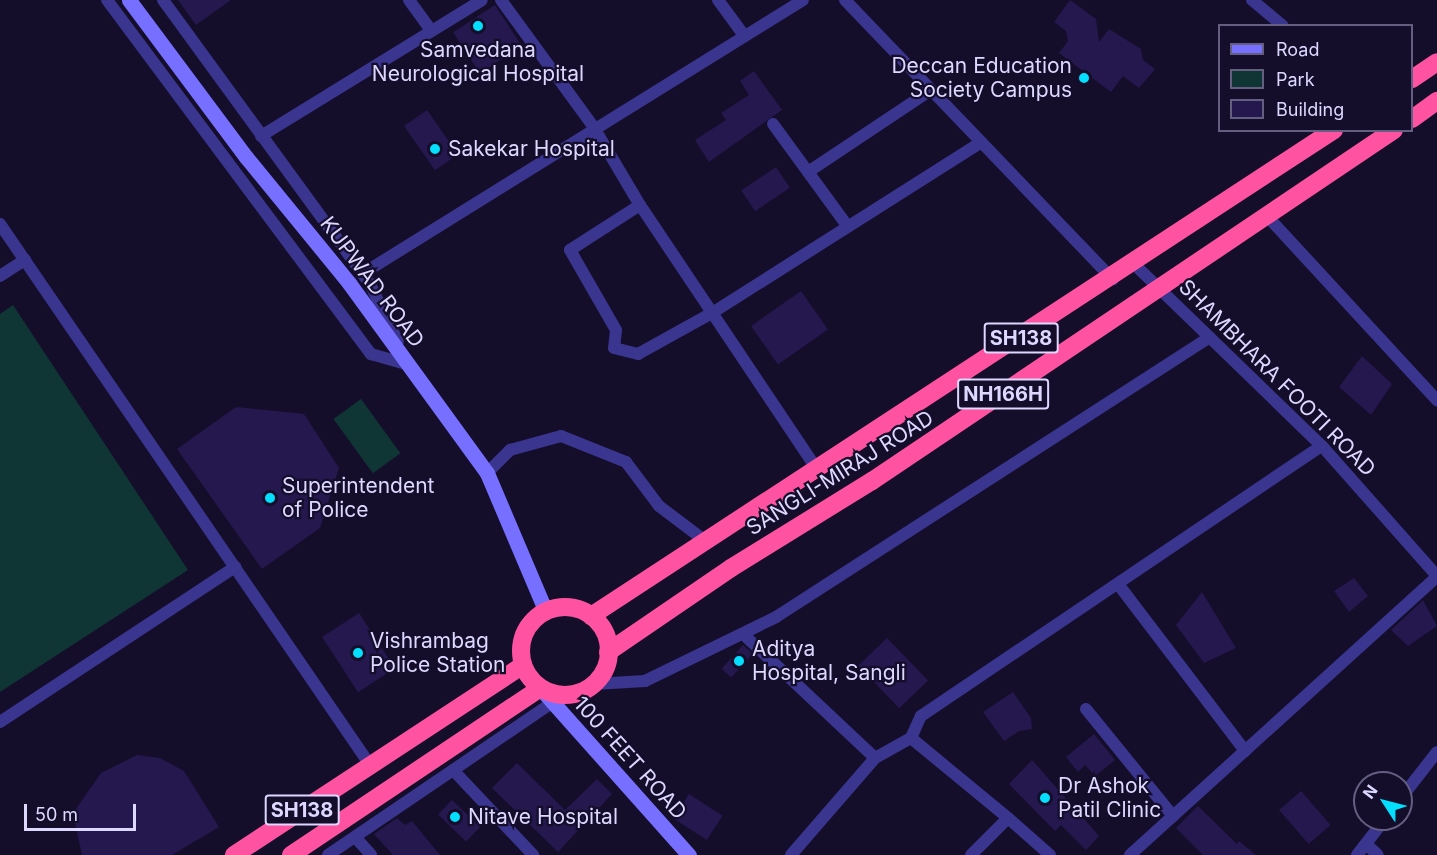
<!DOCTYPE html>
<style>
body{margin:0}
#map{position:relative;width:1437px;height:855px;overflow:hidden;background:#140e2b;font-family:Inter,sans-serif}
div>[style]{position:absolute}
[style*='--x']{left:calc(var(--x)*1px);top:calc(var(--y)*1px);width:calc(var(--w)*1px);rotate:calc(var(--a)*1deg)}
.green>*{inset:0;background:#103535;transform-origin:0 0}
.building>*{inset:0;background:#24184e;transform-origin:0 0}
.street>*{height:12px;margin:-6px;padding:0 6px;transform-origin:6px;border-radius:6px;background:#3a358e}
.secondary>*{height:15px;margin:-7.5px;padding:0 7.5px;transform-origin:7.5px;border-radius:7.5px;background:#766fff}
.highway>*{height:18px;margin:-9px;padding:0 9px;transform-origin:9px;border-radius:9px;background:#ff53a1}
.highway>.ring{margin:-9px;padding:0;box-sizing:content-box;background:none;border:18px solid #ff53a1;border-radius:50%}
.dots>*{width:16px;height:16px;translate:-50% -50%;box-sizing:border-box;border:3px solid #140e2b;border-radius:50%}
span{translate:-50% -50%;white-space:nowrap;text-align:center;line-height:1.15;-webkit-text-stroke:4.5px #140e2b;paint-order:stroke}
.shield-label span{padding:2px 4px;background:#140e2b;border:2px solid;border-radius:4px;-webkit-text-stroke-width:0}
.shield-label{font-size:20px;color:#ddd8ff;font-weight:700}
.poi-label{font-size:21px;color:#ddd8ff}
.right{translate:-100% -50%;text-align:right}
.left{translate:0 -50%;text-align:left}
.street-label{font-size:21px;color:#ddd8ff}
.legend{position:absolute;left:1218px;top:24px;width:195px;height:108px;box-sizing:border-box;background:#140e2b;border:2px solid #645f80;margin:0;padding:8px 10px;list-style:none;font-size:18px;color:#ddd8ff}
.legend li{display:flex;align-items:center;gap:12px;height:30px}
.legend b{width:30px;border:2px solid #645f80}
.north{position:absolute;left:1353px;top:771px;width:60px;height:60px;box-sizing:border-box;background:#140e2b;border:2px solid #645f80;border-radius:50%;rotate:306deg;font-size:16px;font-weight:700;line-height:24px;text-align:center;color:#ddd8ff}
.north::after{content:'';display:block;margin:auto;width:21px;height:27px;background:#04dfff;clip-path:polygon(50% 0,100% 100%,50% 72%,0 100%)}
.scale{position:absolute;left:24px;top:804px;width:112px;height:27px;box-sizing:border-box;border:3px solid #ddd8ff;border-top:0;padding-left:8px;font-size:18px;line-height:21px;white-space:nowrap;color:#ddd8ff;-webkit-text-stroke:4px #140e2b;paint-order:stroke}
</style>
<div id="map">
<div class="green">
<i style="clip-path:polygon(13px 305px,188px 570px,0 692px,0 314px)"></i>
<i style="left:361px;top:399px;width:67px;height:34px;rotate:54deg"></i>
</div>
<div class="building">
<i style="clip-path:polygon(178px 0,231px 0,196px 25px)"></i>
<i style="clip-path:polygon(1070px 0,1096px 19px,1099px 42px,1109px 29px,1141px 49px,1143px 60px,1155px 69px,1139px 88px,1123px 76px,1111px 92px,1059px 53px,1068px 41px,1066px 31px,1054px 22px)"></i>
<i style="left:495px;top:5px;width:49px;height:50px;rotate:57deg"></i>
<i style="clip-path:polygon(754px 71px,782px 110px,709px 162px,695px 140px,726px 120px,721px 113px,749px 95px,740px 81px)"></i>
<i style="left:427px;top:110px;width:54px;height:28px;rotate:55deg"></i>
<i style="left:776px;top:167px;width:25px;height:42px;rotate:56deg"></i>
<i style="left:801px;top:291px;width:47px;height:61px;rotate:55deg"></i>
<i style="clip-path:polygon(1362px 356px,1392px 384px,1371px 415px,1339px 387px)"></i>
<i style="clip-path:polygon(236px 407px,304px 414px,339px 468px,320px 528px,262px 569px,177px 449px)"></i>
<i style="clip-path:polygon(1354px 578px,1368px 596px,1349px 612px,1334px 591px)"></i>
<i style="clip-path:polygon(1202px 592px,1236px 648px,1204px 663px,1176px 625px)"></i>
<i style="clip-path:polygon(1423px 600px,1437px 626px,1408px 646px,1391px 630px)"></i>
<i style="left:359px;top:613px;width:66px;height:44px;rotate:57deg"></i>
<i style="left:887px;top:638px;width:59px;height:40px;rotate:46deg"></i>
<i style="left:743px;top:645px;width:13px;height:32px;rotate:42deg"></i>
<i style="clip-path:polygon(1013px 692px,1031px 718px,1032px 729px,1019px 731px,1004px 741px,983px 712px)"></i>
<i style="clip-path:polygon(1094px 734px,1115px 760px,1095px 776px,1085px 765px,1078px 772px,1066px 757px)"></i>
<i style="clip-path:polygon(137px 755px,160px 758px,184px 771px,219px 827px,172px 855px,82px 855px,73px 813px,101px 773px)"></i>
<i style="clip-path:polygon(1032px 760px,1099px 836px,1086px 850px,1061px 825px,1055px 831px,1009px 784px)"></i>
<i style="clip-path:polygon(517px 763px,565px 810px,597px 779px,612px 794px,558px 852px,492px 788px)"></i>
<i style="left:1301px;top:791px;width:45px;height:29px;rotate:49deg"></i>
<i style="left:689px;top:794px;width:40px;height:29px;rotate:33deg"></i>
<i style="left:452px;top:800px;width:39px;height:20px;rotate:44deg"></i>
<i style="clip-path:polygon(1198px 806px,1237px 844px,1239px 841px,1256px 855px,1203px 855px,1176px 828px)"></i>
<i style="clip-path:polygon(397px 818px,405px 825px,412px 821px,440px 855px,393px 855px,374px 834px)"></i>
</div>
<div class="street">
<i style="--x:107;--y:0;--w:442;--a:53.3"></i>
<i style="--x:371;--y:354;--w:40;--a:16"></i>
<i style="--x:163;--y:0;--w:351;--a:53.9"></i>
<i style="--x:370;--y:284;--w:64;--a:64.2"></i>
<i style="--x:409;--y:0;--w:36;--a:54"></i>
<i style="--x:501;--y:0;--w:156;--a:53.9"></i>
<i style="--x:593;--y:126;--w:92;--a:59.3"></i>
<i style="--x:640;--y:205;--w:320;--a:56.2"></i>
<i style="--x:718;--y:0;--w:42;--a:53.7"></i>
<i style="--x:845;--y:0;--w:387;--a:46.2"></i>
<i style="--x:1252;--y:0;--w:40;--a:40"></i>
<i style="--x:773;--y:124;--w:127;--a:53.9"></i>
<i style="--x:261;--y:136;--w:259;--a:-31.6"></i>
<i style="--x:808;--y:172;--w:148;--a:-33.7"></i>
<i style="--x:640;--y:205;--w:83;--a:147.3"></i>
<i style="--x:570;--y:250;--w:92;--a:60.1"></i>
<i style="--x:616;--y:330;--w:18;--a:96"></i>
<i style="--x:614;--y:348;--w:25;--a:14"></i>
<i style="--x:638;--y:354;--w:85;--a:-29"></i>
<i style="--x:712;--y:313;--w:319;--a:-32.4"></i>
<i style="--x:1267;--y:216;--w:251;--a:47.3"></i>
<i style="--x:0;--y:224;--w:655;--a:55.63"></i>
<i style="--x:1134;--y:264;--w:262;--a:44.1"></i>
<i style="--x:1322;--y:446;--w:174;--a:48.5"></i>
<i style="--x:362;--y:274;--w:519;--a:-31.85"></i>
<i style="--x:0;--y:276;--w:30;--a:-33"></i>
<i style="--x:487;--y:473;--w:33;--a:-45"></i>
<i style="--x:510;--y:450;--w:53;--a:-15.4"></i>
<i style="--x:561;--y:436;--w:70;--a:21.8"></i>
<i style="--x:626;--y:462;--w:55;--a:53.1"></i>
<i style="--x:659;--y:506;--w:56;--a:37.1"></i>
<i style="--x:1118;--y:584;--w:210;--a:52.7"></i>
<i style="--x:743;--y:634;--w:181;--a:43.2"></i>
<i style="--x:875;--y:758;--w:41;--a:-29.1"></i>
<i style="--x:911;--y:738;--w:126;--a:39.5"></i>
<i style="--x:594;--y:684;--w:51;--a:-3.4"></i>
<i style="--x:645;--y:681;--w:146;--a:-26"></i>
<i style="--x:776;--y:617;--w:516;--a:-32.83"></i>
<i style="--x:1086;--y:709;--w:138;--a:50.9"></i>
<i style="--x:0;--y:722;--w:282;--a:-33.4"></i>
<i style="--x:911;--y:738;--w:24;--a:-66"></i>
<i style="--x:921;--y:716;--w:483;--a:-34"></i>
<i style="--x:453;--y:770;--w:117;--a:46.7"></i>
<i style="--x:1401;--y:798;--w:58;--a:-52"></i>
<i style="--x:355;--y:837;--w:24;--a:48"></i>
<i style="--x:1366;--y:844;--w:16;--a:43"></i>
<i style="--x:328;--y:855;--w:272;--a:-34.2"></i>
<i style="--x:791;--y:855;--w:128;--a:-49.1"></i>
<i style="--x:971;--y:855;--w:52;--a:-45"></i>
<i style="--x:1008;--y:818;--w:56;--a:41.4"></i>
<i style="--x:1130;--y:855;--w:414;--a:-42.2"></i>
<i style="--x:1357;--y:855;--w:46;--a:-52.1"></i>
</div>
<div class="secondary">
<i style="--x:129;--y:0;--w:196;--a:53.3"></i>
<i style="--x:246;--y:157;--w:163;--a:50.7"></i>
<i style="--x:349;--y:283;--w:235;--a:54"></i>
<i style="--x:487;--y:473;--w:151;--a:67"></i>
<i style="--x:540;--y:688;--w:224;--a:48.3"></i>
</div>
<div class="highway">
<i style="--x:1412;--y:79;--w:30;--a:-34"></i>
<i style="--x:1412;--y:119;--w:31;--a:-36"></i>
<i class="ring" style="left:521px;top:607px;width:70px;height:70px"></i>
<i style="--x:591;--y:616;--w:888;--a:-33.19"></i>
<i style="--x:608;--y:652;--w:149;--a:-34.3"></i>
<i style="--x:731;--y:568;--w:166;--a:-31.7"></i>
<i style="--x:872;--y:481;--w:629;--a:-33.92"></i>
<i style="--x:234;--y:855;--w:346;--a:-33.3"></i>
<i style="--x:291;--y:855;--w:300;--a:-33.8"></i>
</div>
<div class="dots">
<i style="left:478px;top:26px;background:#04dfff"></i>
<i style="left:1084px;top:78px;background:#04dfff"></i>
<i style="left:435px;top:149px;background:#04dfff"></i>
<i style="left:270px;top:498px;background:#04dfff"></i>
<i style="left:358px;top:653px;background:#04dfff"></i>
<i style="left:739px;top:661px;background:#04dfff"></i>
<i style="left:1045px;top:798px;background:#04dfff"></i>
<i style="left:455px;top:817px;background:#04dfff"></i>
</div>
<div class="shield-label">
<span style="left:1021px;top:338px">SH138</span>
<span style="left:1003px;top:394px">NH166H</span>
<span style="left:302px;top:810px">SH138</span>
</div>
<div class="poi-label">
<span style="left:478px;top:62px">Samvedana<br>Neurological Hospital</span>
<span class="right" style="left:1072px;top:78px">Deccan Education<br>Society Campus</span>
<span class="left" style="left:448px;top:149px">Sakekar Hospital</span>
<span class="left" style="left:282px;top:498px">Superintendent<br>of Police</span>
<span class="left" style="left:370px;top:653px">Vishrambag<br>Police Station</span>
<span class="left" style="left:752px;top:661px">Aditya<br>Hospital, Sangli</span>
<span class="left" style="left:1058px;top:798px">Dr Ashok<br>Patil Clinic</span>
<span class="left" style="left:468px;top:817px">Nitave Hospital</span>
</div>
<div class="street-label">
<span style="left:372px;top:282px;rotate:53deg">KUPWAD ROAD</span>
<span style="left:1277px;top:378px;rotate:45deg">SHAMBHARA FOOTI ROAD</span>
<span style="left:840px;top:473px;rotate:-32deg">SANGLI-MIRAJ ROAD</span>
<span style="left:630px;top:758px;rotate:48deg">100 FEET ROAD</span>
</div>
<ul class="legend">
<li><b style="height:8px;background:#766fff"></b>Road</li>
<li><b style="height:16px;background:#103535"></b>Park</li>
<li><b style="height:16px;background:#24184e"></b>Building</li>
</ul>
<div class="north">N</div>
<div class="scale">50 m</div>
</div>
